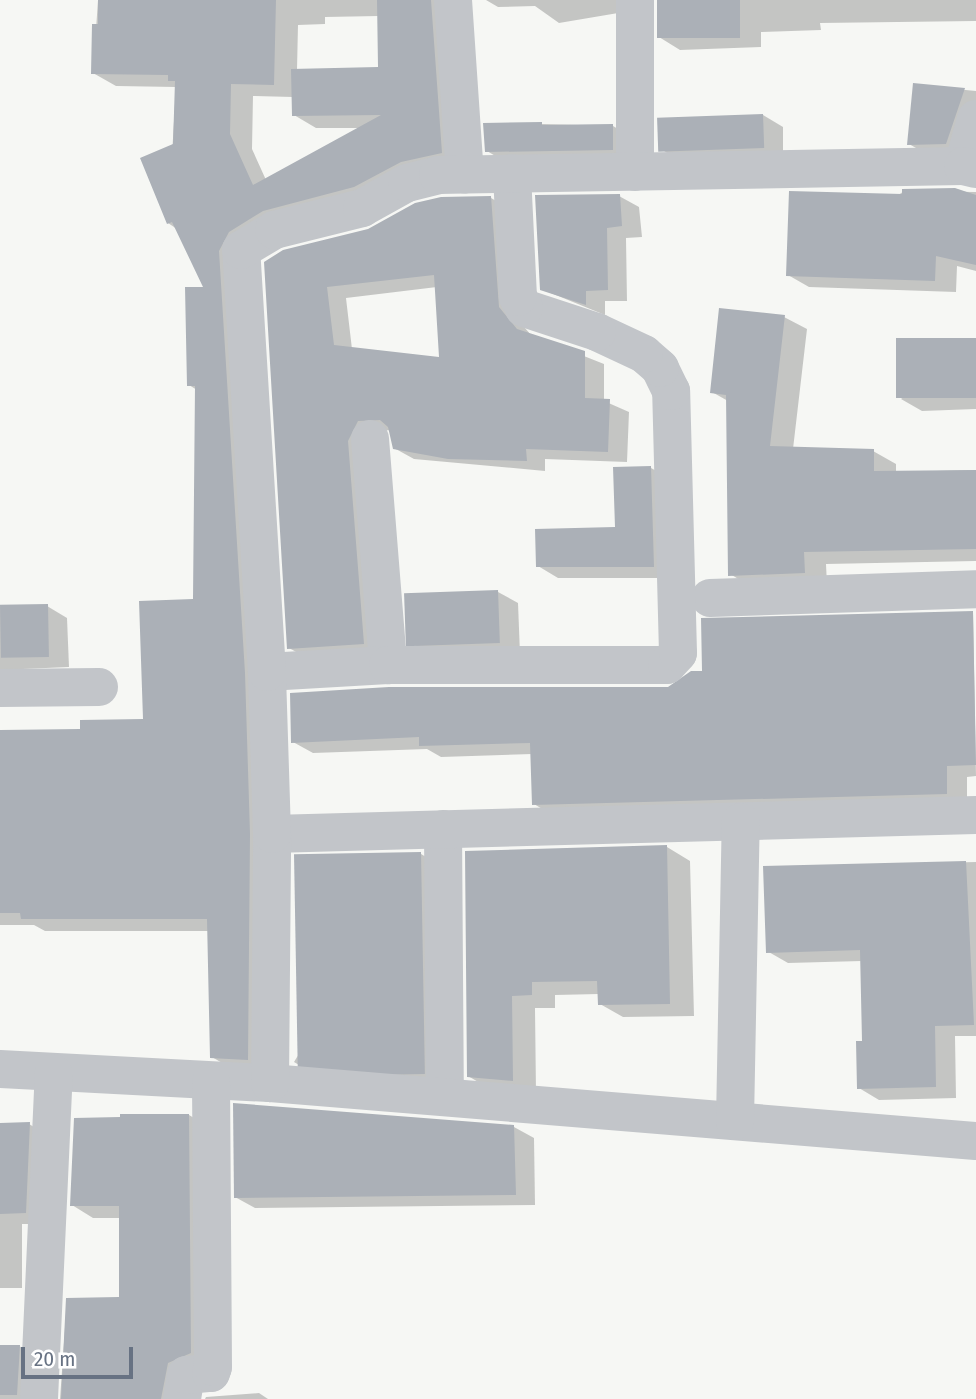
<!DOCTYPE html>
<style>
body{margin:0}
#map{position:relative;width:976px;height:1399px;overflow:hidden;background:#f6f7f4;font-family:"Fira Sans Condensed",sans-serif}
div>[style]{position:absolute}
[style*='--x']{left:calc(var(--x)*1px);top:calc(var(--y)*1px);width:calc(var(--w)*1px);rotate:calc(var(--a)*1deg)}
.shadow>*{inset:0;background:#0003}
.building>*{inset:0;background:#abb0b7;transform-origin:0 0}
.minor>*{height:38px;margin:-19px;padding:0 19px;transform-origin:19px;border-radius:19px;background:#c2c5c9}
span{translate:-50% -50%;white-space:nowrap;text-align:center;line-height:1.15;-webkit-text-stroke:7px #fff;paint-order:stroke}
.scale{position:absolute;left:21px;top:1347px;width:112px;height:32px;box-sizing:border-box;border:4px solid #677283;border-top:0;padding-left:9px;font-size:21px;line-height:24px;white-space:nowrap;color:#677283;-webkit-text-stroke:5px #fff;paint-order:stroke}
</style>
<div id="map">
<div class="shadow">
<i style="clip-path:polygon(evenodd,98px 0,460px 0,464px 166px,252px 244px,271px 1072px,234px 1070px,212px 1057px,209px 931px,45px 931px,34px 925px,0 925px,0 732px,82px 731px,145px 720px,195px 601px,197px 390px,189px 385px,206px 288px,177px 229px,168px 223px,176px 87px,116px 86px,93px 73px,98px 0,379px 16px,380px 69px,297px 70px,298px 25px,325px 24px,325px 17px,379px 16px,98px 0,253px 96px,293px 97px,294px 115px,316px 128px,362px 128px,266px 180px,252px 149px,253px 96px)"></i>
<i style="clip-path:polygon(486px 0,638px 0,636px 10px,559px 23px,535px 6px,498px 7px)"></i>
<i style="clip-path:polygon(658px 0,976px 0,976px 21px,820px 23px,821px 30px,761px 32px,761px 47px,680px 50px,659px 37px)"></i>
<i style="clip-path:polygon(915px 85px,976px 91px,976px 132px,967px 156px,930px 156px,909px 144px)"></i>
<i style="clip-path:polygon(763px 115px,783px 127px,783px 158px,679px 160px,659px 148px)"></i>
<i style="clip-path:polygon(542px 124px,613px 126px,633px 138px,633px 161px,507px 163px,487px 151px)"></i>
<i style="clip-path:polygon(904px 191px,976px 192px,976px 271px,957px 266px,956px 292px,809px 287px,788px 275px)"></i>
<i style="clip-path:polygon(619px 196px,639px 207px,642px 237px,626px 238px,627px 301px,605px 301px,605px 315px,541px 289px)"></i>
<i style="clip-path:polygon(evenodd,491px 198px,510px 209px,518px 320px,531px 335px,604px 364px,604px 401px,629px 412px,627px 462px,545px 459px,545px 471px,414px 459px,394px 448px,391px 430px,378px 431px,383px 655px,309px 659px,289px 648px,265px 263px,491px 198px,437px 287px,441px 358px,352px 349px,346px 298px,437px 287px)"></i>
<i style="clip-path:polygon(784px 317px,807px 329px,793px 449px,873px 451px,896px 464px,896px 472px,976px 470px,976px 561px,826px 564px,827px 585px,752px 587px,730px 574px,728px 401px,712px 392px)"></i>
<i style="clip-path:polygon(976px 340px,976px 409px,922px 411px,901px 399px)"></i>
<i style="clip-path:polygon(651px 468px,671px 479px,673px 578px,558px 578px,538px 566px,617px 528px)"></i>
<i style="clip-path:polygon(498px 592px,518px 603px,520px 654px,430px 654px,410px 642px)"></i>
<i style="clip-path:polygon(47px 606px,67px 618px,69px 667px,0 670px,0 607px)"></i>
<i style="clip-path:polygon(973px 613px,976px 776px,967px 777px,967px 805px,554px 816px,534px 804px,532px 754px,441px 757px,427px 749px,313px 753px,293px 742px,668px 689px,704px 673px)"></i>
<i style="clip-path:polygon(667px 847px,690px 861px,694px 1016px,623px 1017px,600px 1004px,599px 994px,555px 995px,555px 1008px,535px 1008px,536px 1093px,492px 1090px,468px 1076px,467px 853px)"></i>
<i style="clip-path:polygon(421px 854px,443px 867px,445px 1086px,316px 1075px,294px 1062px)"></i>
<i style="clip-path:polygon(976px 862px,976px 1036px,955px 1036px,956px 1098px,879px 1100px,859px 1088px,864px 1042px,862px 961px,788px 963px,767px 951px,765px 867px)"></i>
<i style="clip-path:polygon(189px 1115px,211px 1128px,213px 1365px,186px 1399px,60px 1399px,67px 1299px,121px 1299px,121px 1218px,93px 1218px,72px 1205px)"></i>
<i style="clip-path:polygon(0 1124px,29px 1124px,49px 1136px,45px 1224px,22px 1224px,22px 1288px,0 1288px)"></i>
<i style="clip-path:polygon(514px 1127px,534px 1138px,535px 1205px,255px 1208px,235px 1197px)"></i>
<i style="clip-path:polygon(19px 1346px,41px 1359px,41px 1399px,0 1399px,0 1347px)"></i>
<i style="clip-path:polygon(259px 1393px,268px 1399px,205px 1399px,206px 1397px)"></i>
</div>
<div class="building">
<i style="clip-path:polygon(98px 0,276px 0,274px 85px,231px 84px,230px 134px,253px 185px,381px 115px,292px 116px,291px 69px,378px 67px,377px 0,431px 0,442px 153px,401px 162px,354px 187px,263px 211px,229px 232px,219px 251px,245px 673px,250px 834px,248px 1060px,210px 1058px,207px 919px,21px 919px,20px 913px,0 913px,0 730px,80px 729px,80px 720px,143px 719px,139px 601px,193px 599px,195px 386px,187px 386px,185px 287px,203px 287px,172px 222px,167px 224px,140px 158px,173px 144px,175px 81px,168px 81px,168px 75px,91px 74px,92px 24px,98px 24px)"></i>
<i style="left:657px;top:0;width:83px;height:38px"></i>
<i style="clip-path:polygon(913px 83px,965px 88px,946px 144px,907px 145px)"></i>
<i style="left:763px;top:114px;width:34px;height:106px;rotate:88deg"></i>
<i style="clip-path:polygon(542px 122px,542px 125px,613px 124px,613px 150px,485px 152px,483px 123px)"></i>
<i style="clip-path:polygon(955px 188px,976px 195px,976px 265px,936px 256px,935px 281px,786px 276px,789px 191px,902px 194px,902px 189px)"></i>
<i style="clip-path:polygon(620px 194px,622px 226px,607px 228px,608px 290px,586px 291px,586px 305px,540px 290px,535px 195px)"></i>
<i style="clip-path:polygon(evenodd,491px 196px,499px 307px,517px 329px,585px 351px,585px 398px,610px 399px,608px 452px,526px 449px,527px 461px,448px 459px,393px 449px,388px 427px,380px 420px,358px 421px,348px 441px,364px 644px,287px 649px,264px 262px,283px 250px,368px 229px,415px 203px,441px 197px,491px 196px,434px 275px,439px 357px,334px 345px,327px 287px,434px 275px)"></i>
<i style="clip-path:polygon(719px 308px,785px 315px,770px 446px,874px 449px,874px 471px,976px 470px,976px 549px,804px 552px,805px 573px,728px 576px,726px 395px,710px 393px)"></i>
<i style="left:976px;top:338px;width:60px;height:80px;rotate:90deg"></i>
<i style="clip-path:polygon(651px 466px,654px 567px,536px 567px,535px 529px,615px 527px,613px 467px)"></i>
<i style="left:498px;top:590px;width:53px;height:94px;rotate:88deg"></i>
<i style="left:48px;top:604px;width:53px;height:48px;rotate:89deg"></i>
<i style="clip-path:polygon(973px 611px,976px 765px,947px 766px,947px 794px,532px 805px,530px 743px,419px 746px,419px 737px,291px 743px,290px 693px,389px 687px,668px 687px,691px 671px,702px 671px,701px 618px)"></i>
<i style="clip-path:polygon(667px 845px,670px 1004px,598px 1005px,597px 981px,532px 982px,532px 995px,512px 996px,513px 1081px,467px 1077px,465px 851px)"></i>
<i style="left:421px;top:852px;width:222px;height:127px;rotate:89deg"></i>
<i style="clip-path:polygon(966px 861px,974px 1025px,935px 1026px,936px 1087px,857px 1089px,856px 1041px,862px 1041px,860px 950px,766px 953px,763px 866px)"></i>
<i style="clip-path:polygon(233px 1103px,514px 1125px,516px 1195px,234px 1198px)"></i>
<i style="clip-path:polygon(120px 1114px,189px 1114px,191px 1353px,168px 1363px,161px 1399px,61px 1399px,66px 1298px,119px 1297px,119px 1206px,70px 1206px,74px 1118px,120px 1117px)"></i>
<i style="clip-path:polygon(30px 1122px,26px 1213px,0 1214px,0 1123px)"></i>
<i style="clip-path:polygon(0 1345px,20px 1345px,17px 1395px,0 1395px)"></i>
</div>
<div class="minor">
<i style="--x:453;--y:0;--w:175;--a:86.1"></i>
<i style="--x:963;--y:166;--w:49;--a:-74.5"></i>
<i style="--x:635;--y:172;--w:172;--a:-90"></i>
<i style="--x:370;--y:439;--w:227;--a:85.4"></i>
<i style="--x:710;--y:598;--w:266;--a:-1.9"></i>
<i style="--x:267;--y:672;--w:121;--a:-3.3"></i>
<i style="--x:388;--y:665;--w:279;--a:0"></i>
<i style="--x:667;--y:665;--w:16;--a:-47"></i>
<i style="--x:678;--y:653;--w:262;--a:-91.5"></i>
<i style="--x:671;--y:391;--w:25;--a:-116"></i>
<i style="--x:660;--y:368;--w:21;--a:-139"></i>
<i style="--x:644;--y:354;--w:52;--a:-154.9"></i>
<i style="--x:597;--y:332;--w:77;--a:-161.8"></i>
<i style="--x:524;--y:308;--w:13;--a:-119"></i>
<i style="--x:518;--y:297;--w:124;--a:-92.8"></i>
<i style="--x:0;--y:688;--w:99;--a:-0.6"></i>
<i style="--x:443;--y:829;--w:268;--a:89.6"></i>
<i style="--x:272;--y:834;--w:704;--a:-1.55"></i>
<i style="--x:0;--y:1069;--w:270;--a:3"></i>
<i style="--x:270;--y:1083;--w:708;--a:4.7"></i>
<i style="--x:270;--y:1083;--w:249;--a:-89.5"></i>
<i style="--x:272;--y:834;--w:162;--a:-91.8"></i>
<i style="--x:267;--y:672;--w:423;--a:-93.5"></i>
<i style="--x:241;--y:250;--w:39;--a:-31"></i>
<i style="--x:274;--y:230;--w:91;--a:-14"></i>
<i style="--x:362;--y:208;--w:51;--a:-29.1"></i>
<i style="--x:407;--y:183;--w:32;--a:-14"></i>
<i style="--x:438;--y:175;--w:525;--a:-0.98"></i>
<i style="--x:963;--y:166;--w:13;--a:13"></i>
<i style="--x:735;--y:1121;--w:299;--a:-88.9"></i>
<i style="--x:39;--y:1399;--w:326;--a:-87.4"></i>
<i style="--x:182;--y:1399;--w:24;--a:-81"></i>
<i style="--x:186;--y:1375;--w:25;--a:-5"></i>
<i style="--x:211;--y:1373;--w:6;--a:-72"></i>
<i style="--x:213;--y:1367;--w:285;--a:-90.4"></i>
</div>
<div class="scale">20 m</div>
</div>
